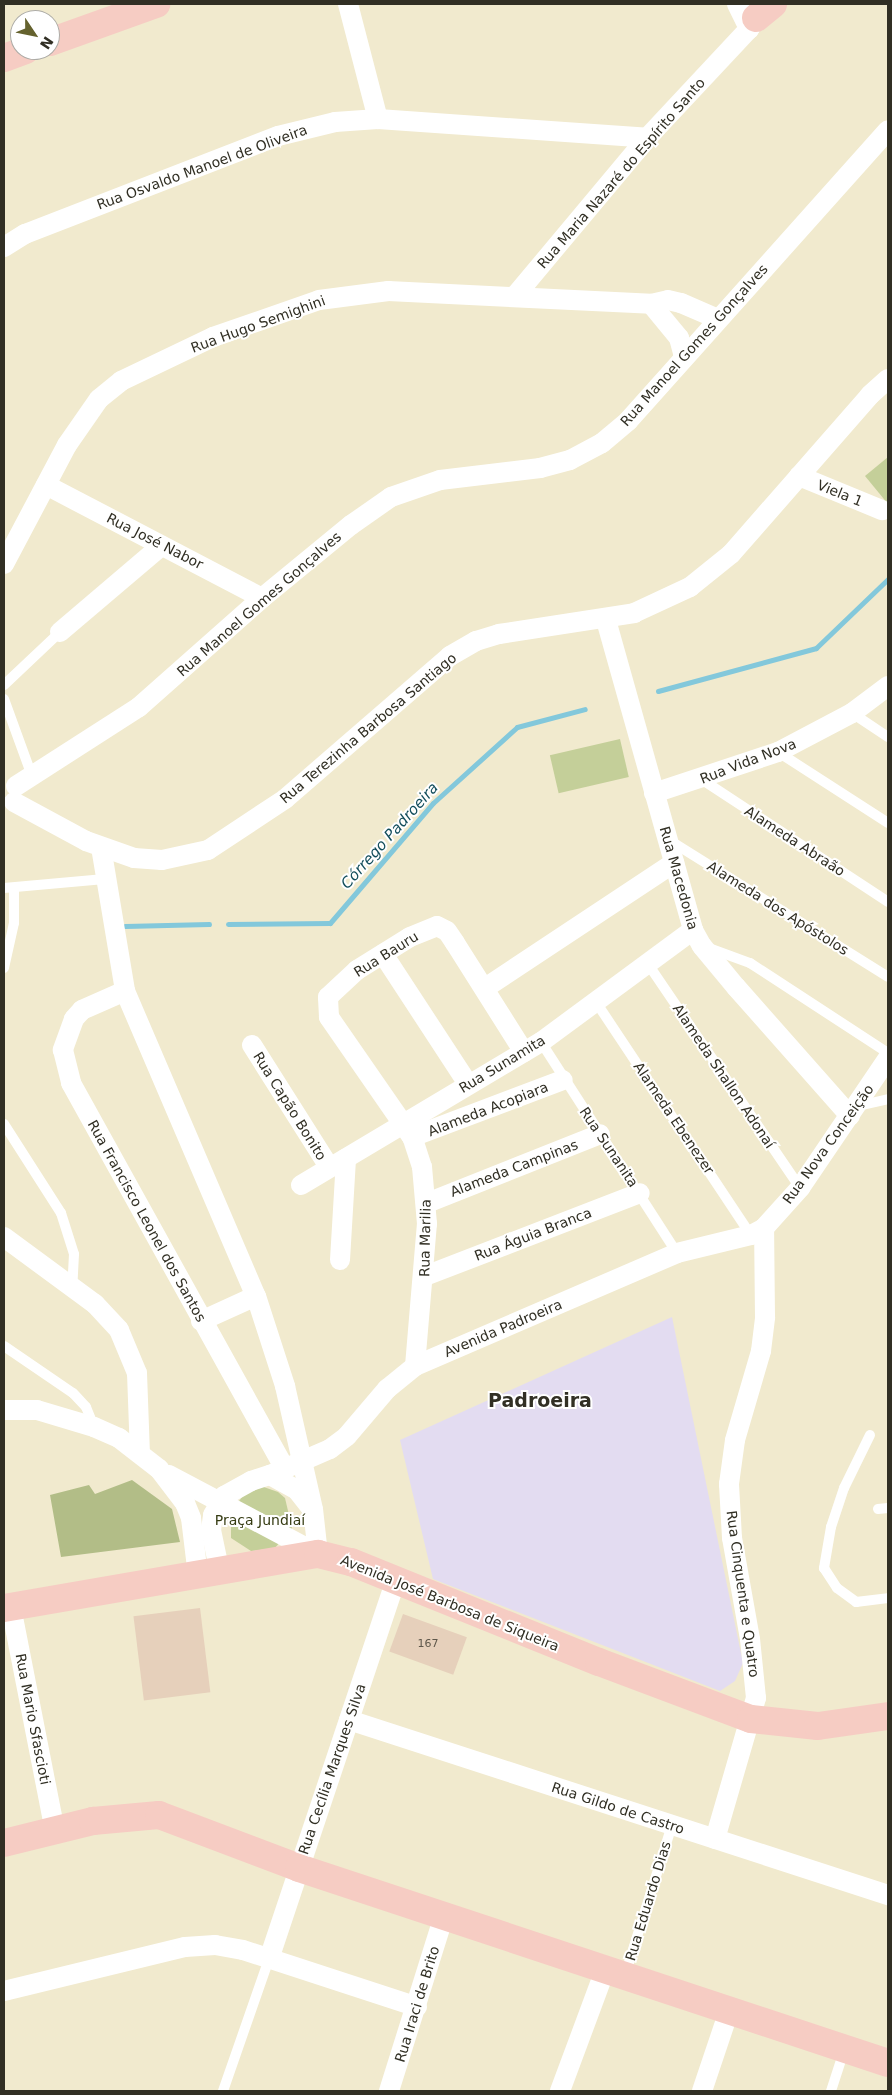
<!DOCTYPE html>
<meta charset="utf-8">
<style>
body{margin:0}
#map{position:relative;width:892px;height:2095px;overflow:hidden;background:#f1eace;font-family:"DejaVu Sans",sans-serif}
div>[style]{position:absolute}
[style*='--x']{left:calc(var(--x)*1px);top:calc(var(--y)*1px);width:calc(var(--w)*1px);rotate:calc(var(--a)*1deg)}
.education>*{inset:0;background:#e3dcf1}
.green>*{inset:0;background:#c4cf99;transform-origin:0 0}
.forest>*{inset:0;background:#b2bd87}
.stream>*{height:5px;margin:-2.5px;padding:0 2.5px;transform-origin:2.5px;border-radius:2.5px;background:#83c8db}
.building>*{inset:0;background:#e6d0bb;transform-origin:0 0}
.lane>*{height:10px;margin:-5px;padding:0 5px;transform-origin:5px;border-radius:5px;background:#fff}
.street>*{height:20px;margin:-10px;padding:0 10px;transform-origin:10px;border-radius:10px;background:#fff}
.secondary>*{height:28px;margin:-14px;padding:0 14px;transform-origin:14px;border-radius:14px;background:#f6ccc3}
span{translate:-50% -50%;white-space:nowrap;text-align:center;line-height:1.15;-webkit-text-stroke:4px #fff;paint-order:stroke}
.number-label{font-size:11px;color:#5e574a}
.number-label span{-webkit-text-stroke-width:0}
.street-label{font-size:14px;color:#312f24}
.park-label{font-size:14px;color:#353b12}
.water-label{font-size:15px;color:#124d5b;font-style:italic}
.district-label{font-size:19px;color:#312f24;font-weight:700}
.frame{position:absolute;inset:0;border:5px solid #312f24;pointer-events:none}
.north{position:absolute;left:10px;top:10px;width:50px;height:50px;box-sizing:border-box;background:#fff;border:1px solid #adaca7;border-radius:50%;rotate:124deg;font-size:14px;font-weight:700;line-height:20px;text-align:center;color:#312f24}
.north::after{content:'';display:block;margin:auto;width:18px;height:22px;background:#65622e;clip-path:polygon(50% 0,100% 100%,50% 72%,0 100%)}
</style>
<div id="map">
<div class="education">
<i style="clip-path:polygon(672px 1317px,743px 1663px,735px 1681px,720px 1691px,433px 1579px,400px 1440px)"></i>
</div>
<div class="green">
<i style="clip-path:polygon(888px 457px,888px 504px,865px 476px)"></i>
<i style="left:620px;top:739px;width:39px;height:72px;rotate:77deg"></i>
<i style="clip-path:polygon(258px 1485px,278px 1492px,285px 1498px,292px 1528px,275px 1548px,251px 1551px,231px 1538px,231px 1512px,242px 1497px)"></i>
</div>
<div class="forest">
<i style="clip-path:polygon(132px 1480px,172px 1509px,180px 1542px,61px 1557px,50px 1495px,89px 1485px,95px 1494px)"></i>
</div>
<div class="stream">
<i style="--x:658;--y:691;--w:164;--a:-15.2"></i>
<i style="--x:816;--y:648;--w:100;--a:-43.8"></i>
<i style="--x:228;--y:924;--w:102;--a:-0.6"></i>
<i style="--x:330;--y:923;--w:158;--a:-49.4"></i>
<i style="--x:433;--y:803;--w:113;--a:-42.1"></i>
<i style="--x:517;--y:727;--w:70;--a:-14.8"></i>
<i style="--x:125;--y:926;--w:84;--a:-1.4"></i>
</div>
<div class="building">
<i style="left:200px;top:1608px;width:85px;height:67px;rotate:83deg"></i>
<i style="left:403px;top:1614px;width:68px;height:40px;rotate:20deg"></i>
</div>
<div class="lane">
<i style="--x:4;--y:685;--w:77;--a:-43.4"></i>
<i style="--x:4;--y:699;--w:82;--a:70"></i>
<i style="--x:852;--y:713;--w:43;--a:33.7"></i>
<i style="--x:778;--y:752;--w:131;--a:32.8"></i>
<i style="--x:701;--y:779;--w:224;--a:33.3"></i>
<i style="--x:669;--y:840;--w:258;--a:32"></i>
<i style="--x:4;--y:888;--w:101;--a:-5.1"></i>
<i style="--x:706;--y:947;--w:47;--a:20"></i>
<i style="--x:750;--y:963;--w:165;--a:33.1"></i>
<i style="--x:648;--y:964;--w:271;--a:55.8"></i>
<i style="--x:4;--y:968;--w:46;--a:-77.5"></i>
<i style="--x:14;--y:923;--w:34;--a:-90"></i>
<i style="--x:596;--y:1002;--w:280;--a:56.4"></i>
<i style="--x:541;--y:1042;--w:251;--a:57.2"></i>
<i style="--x:858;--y:1106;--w:31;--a:-13"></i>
<i style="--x:4;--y:1124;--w:106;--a:57.4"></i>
<i style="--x:61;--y:1213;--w:43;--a:72.4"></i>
<i style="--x:74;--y:1254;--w:33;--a:93"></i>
<i style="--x:4;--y:1346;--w:83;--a:34.3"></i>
<i style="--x:73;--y:1393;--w:19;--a:47"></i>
<i style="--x:86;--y:1407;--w:22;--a:68"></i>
<i style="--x:870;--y:1435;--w:59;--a:116.1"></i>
<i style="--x:844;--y:1488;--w:41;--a:108.4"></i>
<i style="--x:831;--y:1527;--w:42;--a:99.7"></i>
<i style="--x:824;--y:1568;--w:24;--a:57"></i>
<i style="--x:837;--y:1588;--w:24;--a:36"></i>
<i style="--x:856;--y:1602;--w:32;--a:-7"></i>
<i style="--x:878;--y:1509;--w:10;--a:-6"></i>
<i style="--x:625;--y:1975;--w:157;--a:-72.6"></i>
<i style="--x:223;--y:2091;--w:140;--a:-70.8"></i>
<i style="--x:831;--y:2091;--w:42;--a:-72"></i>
</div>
<div class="street">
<i style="--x:348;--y:4;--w:119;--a:75.4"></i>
<i style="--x:737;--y:4;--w:28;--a:64"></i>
<i style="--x:4;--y:247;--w:25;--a:-32"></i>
<i style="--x:25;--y:234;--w:271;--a:-21.2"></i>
<i style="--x:278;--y:136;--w:59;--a:-13.8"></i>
<i style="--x:335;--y:122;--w:43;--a:-4"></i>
<i style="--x:378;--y:119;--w:270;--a:4"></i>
<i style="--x:515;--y:296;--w:206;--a:-50.1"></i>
<i style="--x:647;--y:138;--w:149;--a:-46.9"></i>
<i style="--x:749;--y:29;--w:25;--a:-56"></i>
<i style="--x:651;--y:304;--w:44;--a:50.5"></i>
<i style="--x:679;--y:338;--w:20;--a:75"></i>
<i style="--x:799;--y:476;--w:90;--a:22.3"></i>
<i style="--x:46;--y:485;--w:244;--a:27.6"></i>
<i style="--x:4;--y:564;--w:135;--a:-62.1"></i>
<i style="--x:67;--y:445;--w:56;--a:-55.2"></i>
<i style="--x:99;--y:399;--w:28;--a:-39"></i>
<i style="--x:121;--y:381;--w:102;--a:-25.6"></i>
<i style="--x:213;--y:337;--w:112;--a:-19.2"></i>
<i style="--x:319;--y:300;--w:70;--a:-7.4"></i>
<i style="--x:388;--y:291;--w:263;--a:2.8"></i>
<i style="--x:651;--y:304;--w:17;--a:-13"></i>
<i style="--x:668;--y:300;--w:13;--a:13"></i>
<i style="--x:681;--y:303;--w:40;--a:23.4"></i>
<i style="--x:606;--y:620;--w:322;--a:74.3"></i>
<i style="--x:693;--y:930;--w:18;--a:61"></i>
<i style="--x:702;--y:946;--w:53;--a:50.3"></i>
<i style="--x:736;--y:987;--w:172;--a:48.5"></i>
<i style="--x:60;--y:632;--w:133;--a:-40.4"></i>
<i style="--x:16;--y:786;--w:146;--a:-32.7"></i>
<i style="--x:139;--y:707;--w:164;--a:-41.5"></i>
<i style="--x:262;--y:598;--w:115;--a:-39.4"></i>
<i style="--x:351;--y:525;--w:49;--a:-35"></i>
<i style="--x:391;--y:497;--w:52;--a:-19.1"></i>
<i style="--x:440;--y:480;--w:101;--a:-6.8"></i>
<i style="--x:540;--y:468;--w:31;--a:-15"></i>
<i style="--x:570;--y:460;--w:36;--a:-28"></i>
<i style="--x:602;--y:443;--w:34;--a:-40"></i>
<i style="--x:628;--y:421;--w:390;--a:-48.2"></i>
<i style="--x:654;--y:793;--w:131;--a:-18.3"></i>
<i style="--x:778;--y:752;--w:84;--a:-27.8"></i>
<i style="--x:852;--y:713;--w:45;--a:-36.9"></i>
<i style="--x:14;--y:802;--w:82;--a:28.4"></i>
<i style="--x:86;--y:841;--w:51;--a:19.5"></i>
<i style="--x:134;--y:858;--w:28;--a:4"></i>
<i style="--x:162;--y:860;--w:47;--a:-12.3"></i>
<i style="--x:208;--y:850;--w:92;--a:-33.5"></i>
<i style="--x:285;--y:799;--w:218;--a:-40.9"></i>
<i style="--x:450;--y:656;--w:30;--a:-30"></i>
<i style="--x:476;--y:641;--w:24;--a:-17"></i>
<i style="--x:499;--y:634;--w:137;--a:-8.8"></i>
<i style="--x:634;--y:613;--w:62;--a:-24.9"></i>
<i style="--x:690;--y:587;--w:53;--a:-38.8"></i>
<i style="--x:731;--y:554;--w:211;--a:-48.8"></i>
<i style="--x:870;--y:395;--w:24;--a:-42"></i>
<i style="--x:101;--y:847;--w:146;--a:80.5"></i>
<i style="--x:125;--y:991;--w:332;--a:66.8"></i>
<i style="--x:256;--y:1296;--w:95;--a:72.1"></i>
<i style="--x:285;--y:1386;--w:126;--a:77.2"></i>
<i style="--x:313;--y:1509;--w:45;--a:83.7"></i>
<i style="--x:383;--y:954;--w:155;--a:56.8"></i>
<i style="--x:485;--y:988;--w:227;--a:-33.5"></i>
<i style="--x:125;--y:991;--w:47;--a:156.2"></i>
<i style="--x:82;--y:1010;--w:12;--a:132"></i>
<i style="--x:74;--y:1019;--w:33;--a:110"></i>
<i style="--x:63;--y:1050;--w:34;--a:76"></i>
<i style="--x:71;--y:1083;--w:441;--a:61"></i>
<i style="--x:252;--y:1045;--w:144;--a:57.7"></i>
<i style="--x:412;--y:1137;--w:161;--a:-20.7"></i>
<i style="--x:301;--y:1185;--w:279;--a:-30.8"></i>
<i style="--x:541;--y:1042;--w:189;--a:-36.4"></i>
<i style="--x:427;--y:1203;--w:186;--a:-21.7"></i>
<i style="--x:4;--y:1237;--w:113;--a:36.4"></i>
<i style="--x:95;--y:1304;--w:35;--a:47"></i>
<i style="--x:119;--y:1330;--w:47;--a:67.3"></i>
<i style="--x:137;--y:1373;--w:80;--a:87.9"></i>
<i style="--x:340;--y:1260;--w:102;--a:-86.6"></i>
<i style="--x:425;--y:1276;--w:230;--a:-21.1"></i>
<i style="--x:201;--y:1321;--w:60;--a:-24.4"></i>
<i style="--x:415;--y:1366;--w:143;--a:-85.2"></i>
<i style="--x:427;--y:1224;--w:57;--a:-95"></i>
<i style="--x:422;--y:1167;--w:32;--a:-108"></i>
<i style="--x:412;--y:1137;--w:146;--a:-124.7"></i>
<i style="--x:329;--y:1017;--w:20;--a:-93"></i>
<i style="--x:328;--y:997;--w:40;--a:-43"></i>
<i style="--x:357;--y:970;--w:62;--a:-31.9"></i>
<i style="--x:410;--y:937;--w:29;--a:-22"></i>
<i style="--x:437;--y:926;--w:11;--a:27"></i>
<i style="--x:447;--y:931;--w:14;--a:56"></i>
<i style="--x:455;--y:943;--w:129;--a:57.7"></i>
<i style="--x:4;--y:1410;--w:33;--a:0"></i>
<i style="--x:37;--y:1410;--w:59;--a:16.6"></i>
<i style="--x:94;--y:1427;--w:27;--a:24"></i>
<i style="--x:119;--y:1438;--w:51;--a:37.8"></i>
<i style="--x:159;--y:1469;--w:43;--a:52.6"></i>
<i style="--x:185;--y:1503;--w:16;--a:68"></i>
<i style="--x:191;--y:1518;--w:58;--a:83.1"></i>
<i style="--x:169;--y:1475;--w:169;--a:27.9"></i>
<i style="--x:270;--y:1475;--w:65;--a:-23.4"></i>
<i style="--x:330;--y:1449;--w:21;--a:-37"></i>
<i style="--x:347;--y:1436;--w:62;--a:-49.6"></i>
<i style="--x:387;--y:1389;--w:36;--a:-39"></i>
<i style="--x:415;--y:1366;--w:285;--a:-23.3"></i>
<i style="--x:677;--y:1253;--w:76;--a:-13.7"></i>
<i style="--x:751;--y:1235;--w:15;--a:-28"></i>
<i style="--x:764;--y:1228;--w:54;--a:-48"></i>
<i style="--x:800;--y:1188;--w:157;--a:-55.9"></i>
<i style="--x:220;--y:1573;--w:44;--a:-101.8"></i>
<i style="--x:211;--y:1530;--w:15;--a:-82"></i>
<i style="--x:213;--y:1515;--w:22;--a:-60"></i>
<i style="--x:224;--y:1496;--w:31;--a:-29"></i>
<i style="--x:251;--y:1481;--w:20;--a:-18"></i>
<i style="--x:270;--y:1475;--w:31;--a:29"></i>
<i style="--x:297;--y:1490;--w:23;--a:52"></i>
<i style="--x:11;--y:1607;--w:228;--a:78.9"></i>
<i style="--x:349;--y:1720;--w:567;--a:17.99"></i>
<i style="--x:715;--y:1839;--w:147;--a:-73.8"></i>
<i style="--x:756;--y:1698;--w:59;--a:-95.8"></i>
<i style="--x:750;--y:1639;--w:103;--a:-100.1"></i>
<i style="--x:732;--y:1538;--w:54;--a:-93.2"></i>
<i style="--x:729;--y:1484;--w:44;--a:-82.2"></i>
<i style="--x:735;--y:1440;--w:93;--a:-73.7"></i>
<i style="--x:761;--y:1351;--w:34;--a:-83"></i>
<i style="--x:765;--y:1317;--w:89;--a:-90.6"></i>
<i style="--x:269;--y:1959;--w:400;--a:-71.5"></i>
<i style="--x:4;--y:1991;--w:186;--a:-13.7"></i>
<i style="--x:185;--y:1947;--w:30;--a:-4"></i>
<i style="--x:215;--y:1945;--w:28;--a:10"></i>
<i style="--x:243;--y:1950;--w:183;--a:18.1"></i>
<i style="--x:389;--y:2091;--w:183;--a:-72.6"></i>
<i style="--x:560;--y:2091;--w:129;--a:-69.6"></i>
<i style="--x:702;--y:2091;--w:84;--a:-71.4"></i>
</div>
<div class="secondary">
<i style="--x:756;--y:18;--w:22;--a:-39"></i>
<i style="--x:50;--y:42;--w:113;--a:-19.7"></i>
<i style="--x:4;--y:58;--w:23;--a:-20"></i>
<i style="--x:4;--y:1608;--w:319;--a:-9.8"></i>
<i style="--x:318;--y:1554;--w:34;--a:14"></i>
<i style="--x:351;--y:1562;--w:267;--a:22"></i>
<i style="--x:599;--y:1662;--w:162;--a:20.6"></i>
<i style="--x:751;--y:1719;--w:67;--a:6"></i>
<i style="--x:818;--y:1726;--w:71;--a:-8.1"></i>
<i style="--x:4;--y:1843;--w:92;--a:-13.9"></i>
<i style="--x:93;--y:1821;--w:66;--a:-5.2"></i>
<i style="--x:159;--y:1815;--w:150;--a:20.7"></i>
<i style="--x:299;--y:1868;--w:620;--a:18.32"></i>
</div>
<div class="number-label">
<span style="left:428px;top:1644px">167</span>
</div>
<div class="street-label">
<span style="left:202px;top:167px;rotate:-20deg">Rua Osvaldo Manoel de Oliveira</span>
<span style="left:621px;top:173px;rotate:-49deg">Rua Maria Nazaré do Espírito Santo</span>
<span style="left:258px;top:324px;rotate:-20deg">Rua Hugo Semighini</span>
<span style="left:694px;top:345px;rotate:-48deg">Rua Manoel Gomes Gonçalves</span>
<span style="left:840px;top:493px;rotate:22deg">Viela 1</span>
<span style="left:155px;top:541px;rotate:27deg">Rua José Nabor</span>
<span style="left:259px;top:604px;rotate:-41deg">Rua Manoel Gomes Gonçalves</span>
<span style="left:368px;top:728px;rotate:-40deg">Rua Terezinha Barbosa Santiago</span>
<span style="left:748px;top:761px;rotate:-21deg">Rua Vida Nova</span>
<span style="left:795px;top:841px;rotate:33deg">Alameda Abraão</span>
<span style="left:679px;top:878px;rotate:74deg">Rua Macedonia</span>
<span style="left:778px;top:908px;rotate:32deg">Alameda dos Apóstolos</span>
<span style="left:386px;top:954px;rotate:-32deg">Rua Bauru</span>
<span style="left:502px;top:1064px;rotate:-31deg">Rua Sunamita</span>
<span style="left:724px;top:1076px;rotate:56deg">Alameda Shallon Adonaí</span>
<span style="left:290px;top:1106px;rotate:58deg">Rua Capão Bonito</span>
<span style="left:488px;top:1109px;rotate:-21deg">Alameda Acopiara</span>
<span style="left:674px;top:1118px;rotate:56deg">Alameda Ebenezer</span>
<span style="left:828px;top:1144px;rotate:-54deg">Rua Nova Conceição</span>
<span style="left:609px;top:1147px;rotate:56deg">Rua Sunanita</span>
<span style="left:514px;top:1168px;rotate:-21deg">Alameda Campinas</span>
<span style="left:147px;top:1221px;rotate:61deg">Rua Francisco Leonel dos Santos</span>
<span style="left:533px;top:1234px;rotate:-21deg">Rua Águia Branca</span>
<span style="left:425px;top:1238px;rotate:-89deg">Rua Marilia</span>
<span style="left:503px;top:1328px;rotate:-23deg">Avenida Padroeira</span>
<span style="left:743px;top:1594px;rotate:82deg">Rua Cinquenta e Quatro</span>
<span style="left:450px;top:1603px;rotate:22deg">Avenida José Barbosa de Siqueira</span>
<span style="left:33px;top:1719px;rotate:79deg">Rua Mario Sfascioti</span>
<span style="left:332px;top:1769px;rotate:-71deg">Rua Cecília Marques Silva</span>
<span style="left:618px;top:1808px;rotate:18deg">Rua Gildo de Castro</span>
<span style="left:648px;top:1901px;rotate:-73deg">Rua Eduardo Dias</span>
<span style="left:417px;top:2004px;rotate:-73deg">Rua Iraci de Brito</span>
</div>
<div class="park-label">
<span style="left:260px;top:1520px">Praça Jundiaí</span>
</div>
<div class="water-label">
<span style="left:390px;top:836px;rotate:-48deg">Córrego Padroeira</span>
</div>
<div class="district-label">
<span style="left:540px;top:1401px">Padroeira</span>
</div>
<div class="frame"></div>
<div class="north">N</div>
</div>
